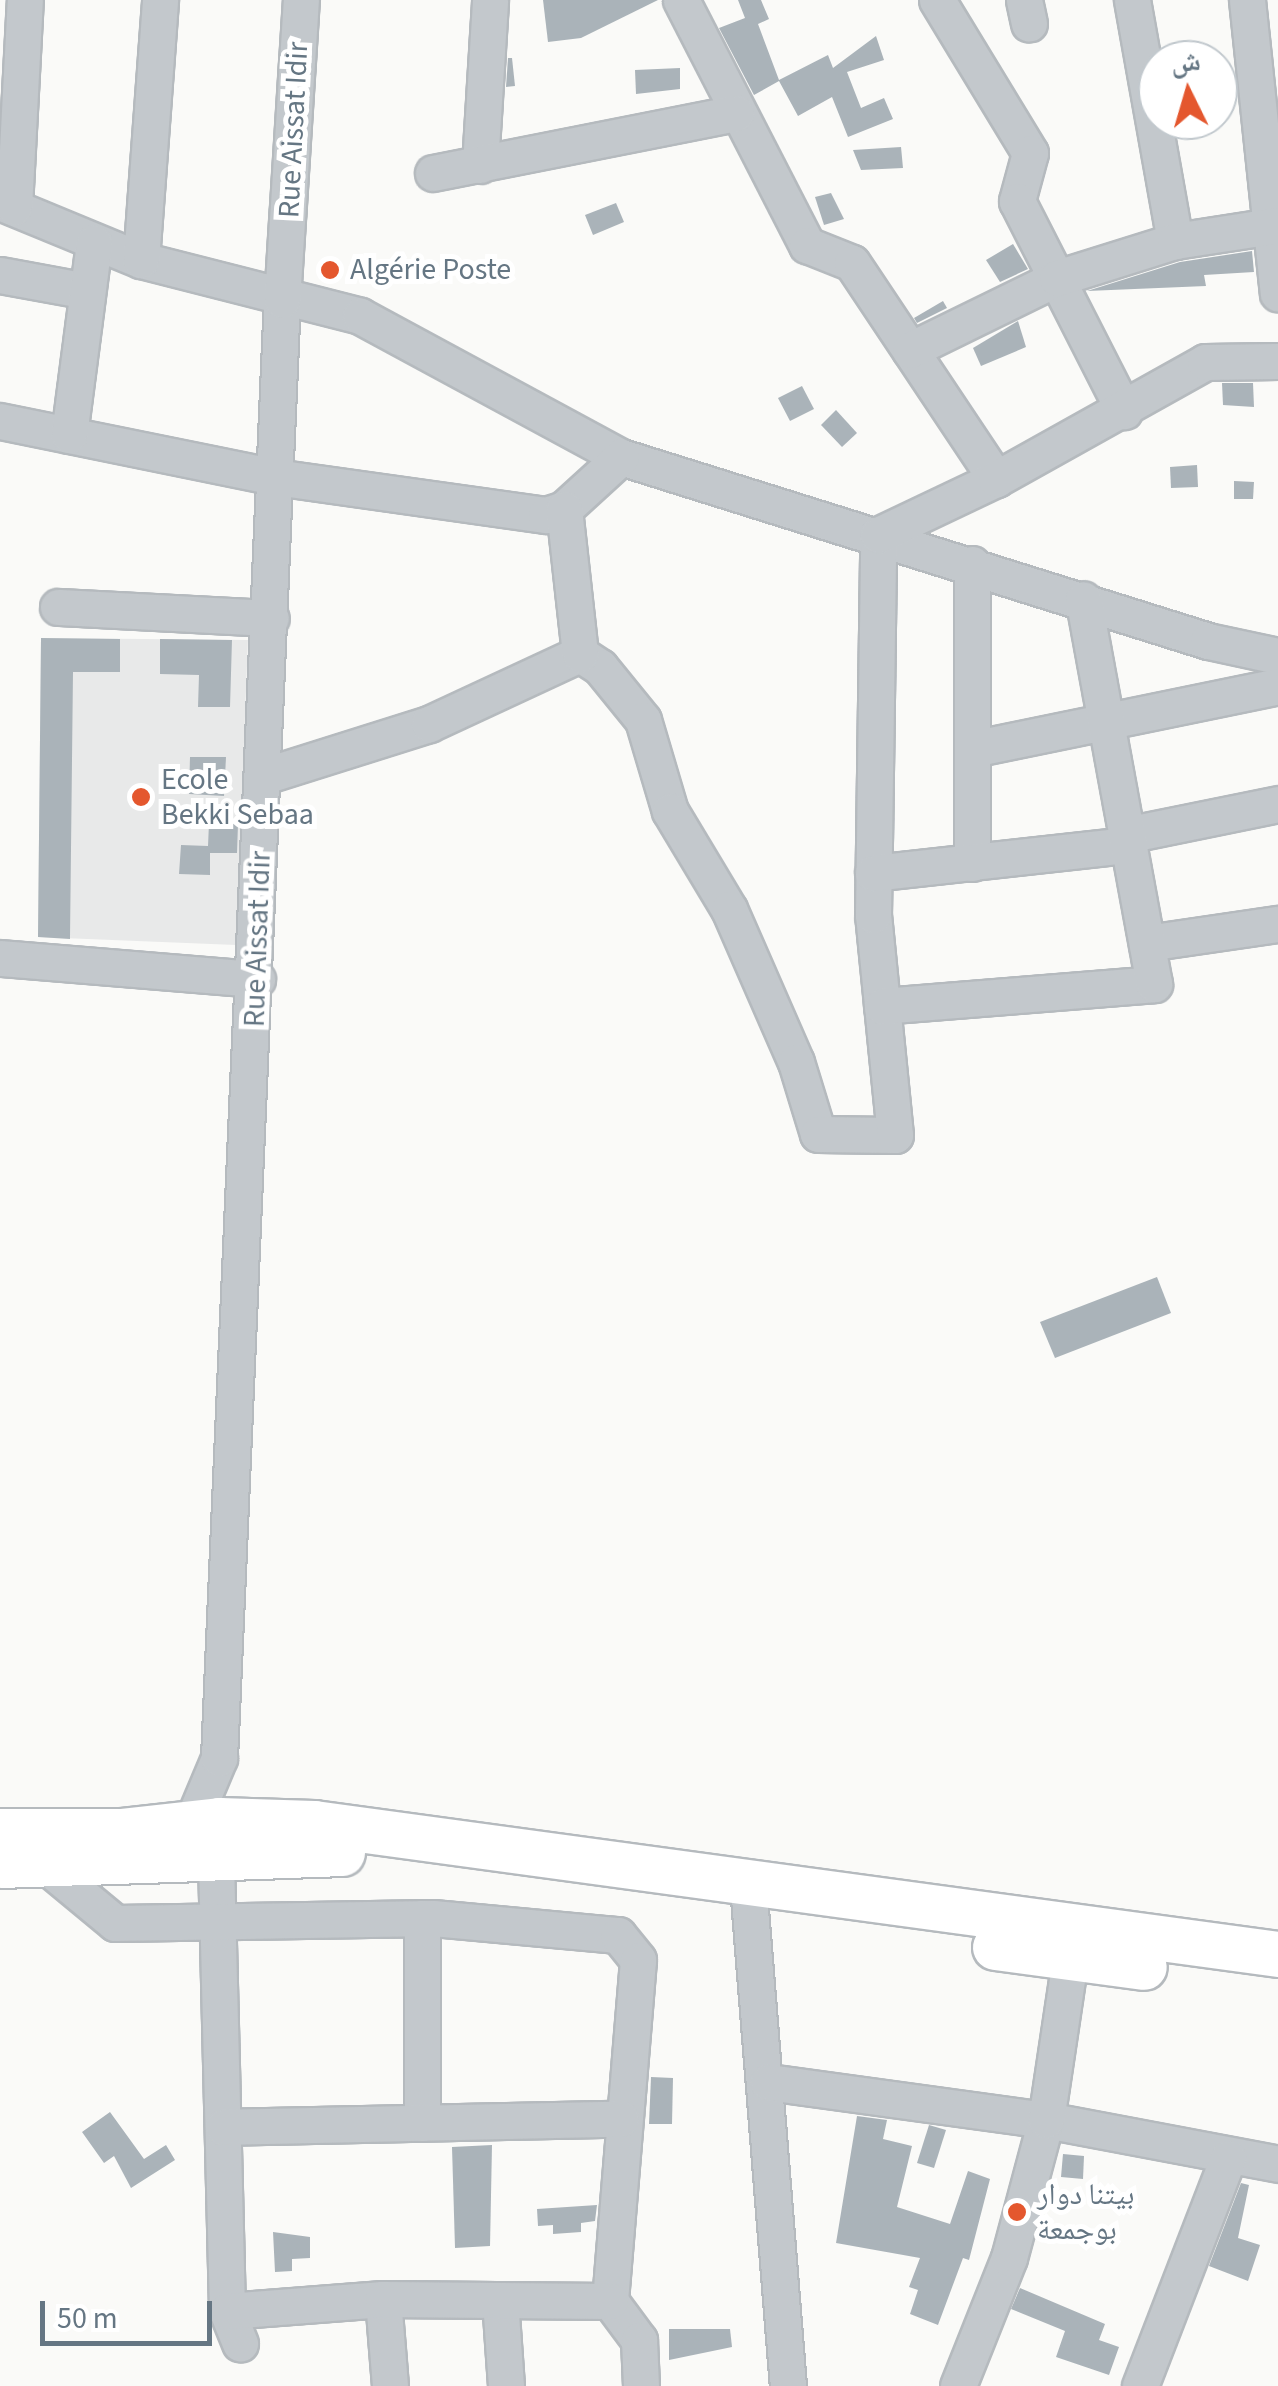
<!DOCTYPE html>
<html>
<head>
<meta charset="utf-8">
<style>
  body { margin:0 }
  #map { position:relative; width:1278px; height:2386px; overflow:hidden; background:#fafaf8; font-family:"Source Sans 3","Noto Naskh Arabic",sans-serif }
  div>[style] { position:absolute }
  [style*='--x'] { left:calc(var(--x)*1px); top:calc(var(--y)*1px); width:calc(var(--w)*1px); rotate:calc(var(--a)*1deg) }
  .built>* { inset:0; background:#e8e9e9 }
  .building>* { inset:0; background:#aab3b9 }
  .roads { filter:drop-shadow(2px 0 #b5babe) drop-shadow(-2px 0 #b5babe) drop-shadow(0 2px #b5babe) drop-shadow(0 -2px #b5babe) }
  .minor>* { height:35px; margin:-17.5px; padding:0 17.5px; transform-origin:17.5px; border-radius:17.5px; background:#c3c8cc }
  .major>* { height:45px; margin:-22.5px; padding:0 22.5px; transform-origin:22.5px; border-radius:22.5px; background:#fff }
  .dots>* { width:28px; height:28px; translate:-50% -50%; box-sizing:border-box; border:5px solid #fff; border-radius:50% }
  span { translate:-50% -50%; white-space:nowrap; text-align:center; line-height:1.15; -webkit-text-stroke:10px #fff; paint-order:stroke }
  .street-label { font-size:30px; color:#657683 }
  .poi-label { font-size:30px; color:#657683 }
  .left { translate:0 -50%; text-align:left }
  .north { position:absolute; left:1138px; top:40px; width:100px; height:100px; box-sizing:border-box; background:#fff; border:2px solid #c1c8cd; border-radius:50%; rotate:355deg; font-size:28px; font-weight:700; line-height:40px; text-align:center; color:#657683 }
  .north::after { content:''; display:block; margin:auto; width:35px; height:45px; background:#e4572e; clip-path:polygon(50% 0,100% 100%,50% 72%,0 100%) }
  .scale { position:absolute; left:40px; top:2301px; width:172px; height:45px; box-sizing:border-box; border:5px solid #657683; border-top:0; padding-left:12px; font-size:30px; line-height:35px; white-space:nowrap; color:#657683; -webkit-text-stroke:8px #fff; paint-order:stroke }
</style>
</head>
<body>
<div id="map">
  <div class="built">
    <div style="clip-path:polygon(41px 638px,248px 640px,236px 945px,38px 937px)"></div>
  </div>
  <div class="building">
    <div style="clip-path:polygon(543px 0,658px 0,581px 38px,548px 42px)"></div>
    <div style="clip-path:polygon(738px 0,761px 0,769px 19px,758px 24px,779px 80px,828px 55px,833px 68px,876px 36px,884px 60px,847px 72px,861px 108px,884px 98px,893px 119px,848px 137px,832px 97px,798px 116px,779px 81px,754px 95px,719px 28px,745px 18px)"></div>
    <div style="clip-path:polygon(508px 58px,512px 58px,515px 86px,506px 87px)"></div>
    <div style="clip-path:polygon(680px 68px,680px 89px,636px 94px,635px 70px)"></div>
    <div style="clip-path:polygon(901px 147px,903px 168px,861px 170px,853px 150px)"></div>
    <div style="clip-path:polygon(831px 193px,844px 219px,824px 225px,815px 197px)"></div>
    <div style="clip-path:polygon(616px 203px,624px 222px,593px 235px,585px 215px)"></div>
    <div style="clip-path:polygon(1013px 244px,1028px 269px,1000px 282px,986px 260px)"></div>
    <div style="clip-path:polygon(1252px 251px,1254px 272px,1204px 275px,1206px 286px,1087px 291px,1180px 262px)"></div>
    <div style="clip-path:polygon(943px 301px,947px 308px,917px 323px,914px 318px)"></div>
    <div style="clip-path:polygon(1018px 321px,1026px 347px,981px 366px,973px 348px)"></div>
    <div style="clip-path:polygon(1222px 383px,1253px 383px,1254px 407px,1223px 405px)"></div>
    <div style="clip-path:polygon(802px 386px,814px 409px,790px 421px,778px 398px)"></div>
    <div style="clip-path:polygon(836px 410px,857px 433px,842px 447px,821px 425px)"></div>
    <div style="clip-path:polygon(1197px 465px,1198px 487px,1171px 488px,1170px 467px)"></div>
    <div style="clip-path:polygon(1234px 481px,1254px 482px,1253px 499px,1234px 499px)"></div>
    <div style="clip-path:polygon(41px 638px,120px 639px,120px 672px,73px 672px,70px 939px,38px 937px)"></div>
    <div style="clip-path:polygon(160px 639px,232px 640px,230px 707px,198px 707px,199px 675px,160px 674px)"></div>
    <div style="clip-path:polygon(190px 757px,226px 757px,224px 796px,189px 794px)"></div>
    <div style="clip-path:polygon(209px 823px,238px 824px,237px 853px,210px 853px,210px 875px,179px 874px,181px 845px,208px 846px)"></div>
    <div style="clip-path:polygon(1157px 1277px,1171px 1313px,1055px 1358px,1040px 1322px)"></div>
    <div style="clip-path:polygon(651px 2077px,673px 2078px,672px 2124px,649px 2124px)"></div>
    <div style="clip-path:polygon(110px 2112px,144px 2159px,166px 2145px,175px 2160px,131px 2188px,114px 2156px,104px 2163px,82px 2132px)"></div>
    <div style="clip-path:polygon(857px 2116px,887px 2120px,883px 2139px,912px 2146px,897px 2207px,950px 2224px,968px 2171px,990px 2179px,969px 2260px,963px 2258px,938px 2325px,910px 2314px,918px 2290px,909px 2287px,920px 2258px,836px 2243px)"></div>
    <div style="clip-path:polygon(929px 2125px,946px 2130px,934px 2168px,917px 2163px)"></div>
    <div style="clip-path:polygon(492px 2145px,490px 2246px,455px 2248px,452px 2147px)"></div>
    <div style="clip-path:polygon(1063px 2154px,1084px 2156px,1083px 2179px,1061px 2177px)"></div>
    <div style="clip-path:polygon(1241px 2183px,1249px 2185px,1238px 2238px,1260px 2245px,1248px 2281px,1209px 2266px)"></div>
    <div style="clip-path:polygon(597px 2205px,595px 2221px,581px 2223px,581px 2232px,553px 2234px,553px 2225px,538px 2226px,537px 2209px)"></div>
    <div style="clip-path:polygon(273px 2232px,310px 2237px,310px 2258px,292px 2259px,292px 2271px,275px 2272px)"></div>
    <div style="clip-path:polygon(1020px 2288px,1105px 2324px,1099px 2340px,1119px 2347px,1109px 2375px,1056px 2357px,1065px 2331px,1011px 2309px)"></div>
    <div style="clip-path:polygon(669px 2329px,730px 2329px,732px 2347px,669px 2360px)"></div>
  </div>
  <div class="roads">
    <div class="minor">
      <div style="--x:681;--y:0;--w:276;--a:62.8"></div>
      <div style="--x:807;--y:245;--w:48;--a:21.8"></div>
      <div style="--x:852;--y:263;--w:260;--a:56.3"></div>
      <div style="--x:937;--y:0;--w:179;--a:58.7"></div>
      <div style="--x:1030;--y:153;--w:50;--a:105.2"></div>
      <div style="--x:1017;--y:201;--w:236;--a:63"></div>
      <div style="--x:1024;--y:0;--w:24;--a:78"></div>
      <div style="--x:1132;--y:0;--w:245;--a:79.9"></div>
      <div style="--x:1247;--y:0;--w:295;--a:84"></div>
      <div style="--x:480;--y:165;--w:165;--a:-86.5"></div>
      <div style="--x:433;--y:173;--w:309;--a:-11.2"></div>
      <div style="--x:0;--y:202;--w:152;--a:22.4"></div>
      <div style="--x:141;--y:260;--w:226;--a:14.3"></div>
      <div style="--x:360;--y:316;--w:297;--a:28.4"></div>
      <div style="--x:621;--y:457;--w:615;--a:17.4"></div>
      <div style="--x:1208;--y:641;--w:72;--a:12.1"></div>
      <div style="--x:14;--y:207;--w:207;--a:-87"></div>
      <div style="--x:141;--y:260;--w:261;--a:-85.8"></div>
      <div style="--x:0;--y:275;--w:88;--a:10.4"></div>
      <div style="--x:910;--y:350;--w:164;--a:-26.1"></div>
      <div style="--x:1057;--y:278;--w:124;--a:-17.4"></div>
      <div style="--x:1175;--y:241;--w:104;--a:-8.8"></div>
      <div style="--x:0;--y:421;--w:281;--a:11.5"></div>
      <div style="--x:275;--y:477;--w:274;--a:8"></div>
      <div style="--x:546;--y:515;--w:19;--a:-18"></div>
      <div style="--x:564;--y:509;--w:77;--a:-42.4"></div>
      <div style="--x:69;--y:435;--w:194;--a:-82.6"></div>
      <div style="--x:58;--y:607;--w:213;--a:3"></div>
      <div style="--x:580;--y:654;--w:24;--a:33"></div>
      <div style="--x:600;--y:667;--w:68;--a:50.9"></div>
      <div style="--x:643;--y:720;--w:95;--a:73.5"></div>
      <div style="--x:670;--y:811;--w:114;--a:59"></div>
      <div style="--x:729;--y:909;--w:167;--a:66.4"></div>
      <div style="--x:796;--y:1062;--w:75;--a:73"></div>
      <div style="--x:818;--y:1134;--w:77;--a:0.7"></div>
      <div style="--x:895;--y:1135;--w:221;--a:-95.7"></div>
      <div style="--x:873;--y:915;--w:380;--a:-89.2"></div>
      <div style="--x:878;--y:535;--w:131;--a:-25.4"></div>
      <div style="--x:996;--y:479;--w:240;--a:-29.2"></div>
      <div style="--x:1205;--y:362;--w:73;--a:-0.8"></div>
      <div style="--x:972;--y:749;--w:312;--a:-11.6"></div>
      <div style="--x:264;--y:776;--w:173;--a:-17.5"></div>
      <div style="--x:429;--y:724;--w:166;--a:-24.9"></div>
      <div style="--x:580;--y:654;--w:146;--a:-96.3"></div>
      <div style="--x:1126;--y:835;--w:155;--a:-11.5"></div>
      <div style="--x:972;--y:863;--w:299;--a:-90"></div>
      <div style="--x:873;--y:873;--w:257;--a:-6.3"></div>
      <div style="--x:1147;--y:943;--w:132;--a:-8.3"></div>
      <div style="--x:0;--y:958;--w:258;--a:4.7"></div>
      <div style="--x:882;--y:1006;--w:273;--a:-4.6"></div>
      <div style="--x:1154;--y:984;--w:391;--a:-100.4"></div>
      <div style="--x:185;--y:1839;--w:88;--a:-67.2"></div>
      <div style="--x:219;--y:1758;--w:1459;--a:-87.53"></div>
      <div style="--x:282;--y:300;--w:301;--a:-86.4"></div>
      <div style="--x:216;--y:1860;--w:451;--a:88.6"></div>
      <div style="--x:227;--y:2311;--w:35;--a:68"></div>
      <div style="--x:45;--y:1865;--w:91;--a:39.6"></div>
      <div style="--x:115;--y:1923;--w:318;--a:-0.9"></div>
      <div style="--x:433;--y:1918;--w:186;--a:5.3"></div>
      <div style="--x:618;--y:1935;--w:32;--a:51"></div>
      <div style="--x:638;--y:1960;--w:342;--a:94.7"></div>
      <div style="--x:610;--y:2301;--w:49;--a:53.4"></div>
      <div style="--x:639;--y:2340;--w:46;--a:87.5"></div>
      <div style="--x:748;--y:1885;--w:503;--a:85.44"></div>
      <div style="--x:422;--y:1918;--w:205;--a:90"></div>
      <div style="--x:768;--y:2082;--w:281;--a:7.8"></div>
      <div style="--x:1046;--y:2120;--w:236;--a:10.7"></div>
      <div style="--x:223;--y:2127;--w:398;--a:-1.2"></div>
      <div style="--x:383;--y:2299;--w:87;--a:85.4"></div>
      <div style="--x:500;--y:2300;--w:86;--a:86"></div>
      <div style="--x:227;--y:2311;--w:156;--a:-4.4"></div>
      <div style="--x:383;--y:2299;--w:227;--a:0.5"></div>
      <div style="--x:958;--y:2386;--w:138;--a:-68.3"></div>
      <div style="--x:1009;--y:2258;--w:143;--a:-75"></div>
      <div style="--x:1046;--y:2120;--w:163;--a:-81.5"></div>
      <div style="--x:1140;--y:2386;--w:244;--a:-68.9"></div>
    </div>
    <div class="major">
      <div style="--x:0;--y:1831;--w:120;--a:0"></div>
      <div style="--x:120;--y:1831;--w:100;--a:-6.3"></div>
      <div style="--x:219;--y:1820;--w:95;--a:1.8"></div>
      <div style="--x:314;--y:1823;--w:973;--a:7.74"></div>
      <div style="--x:0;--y:1865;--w:342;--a:-2"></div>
      <div style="--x:995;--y:1947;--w:150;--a:7.6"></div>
    </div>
  </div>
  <div class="dots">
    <div style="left:330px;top:270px;background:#e4572e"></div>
    <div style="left:141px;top:797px;background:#e4572e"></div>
    <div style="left:1017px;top:2212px;background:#e4572e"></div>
  </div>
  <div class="street-label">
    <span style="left:294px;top:130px;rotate:-87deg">Rue Aissat Idir</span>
    <span style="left:258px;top:939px;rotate:-88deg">Rue Aissat Idir</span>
  </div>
  <div class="poi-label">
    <span class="left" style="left:350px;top:270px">Algérie Poste</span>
    <span class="left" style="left:161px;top:797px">Ecole<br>Bekki Sebaa</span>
    <span class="left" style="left:1037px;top:2212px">بيتنا دوار<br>بوجمعة</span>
  </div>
  <div class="north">ش</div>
  <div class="scale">50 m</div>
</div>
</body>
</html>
